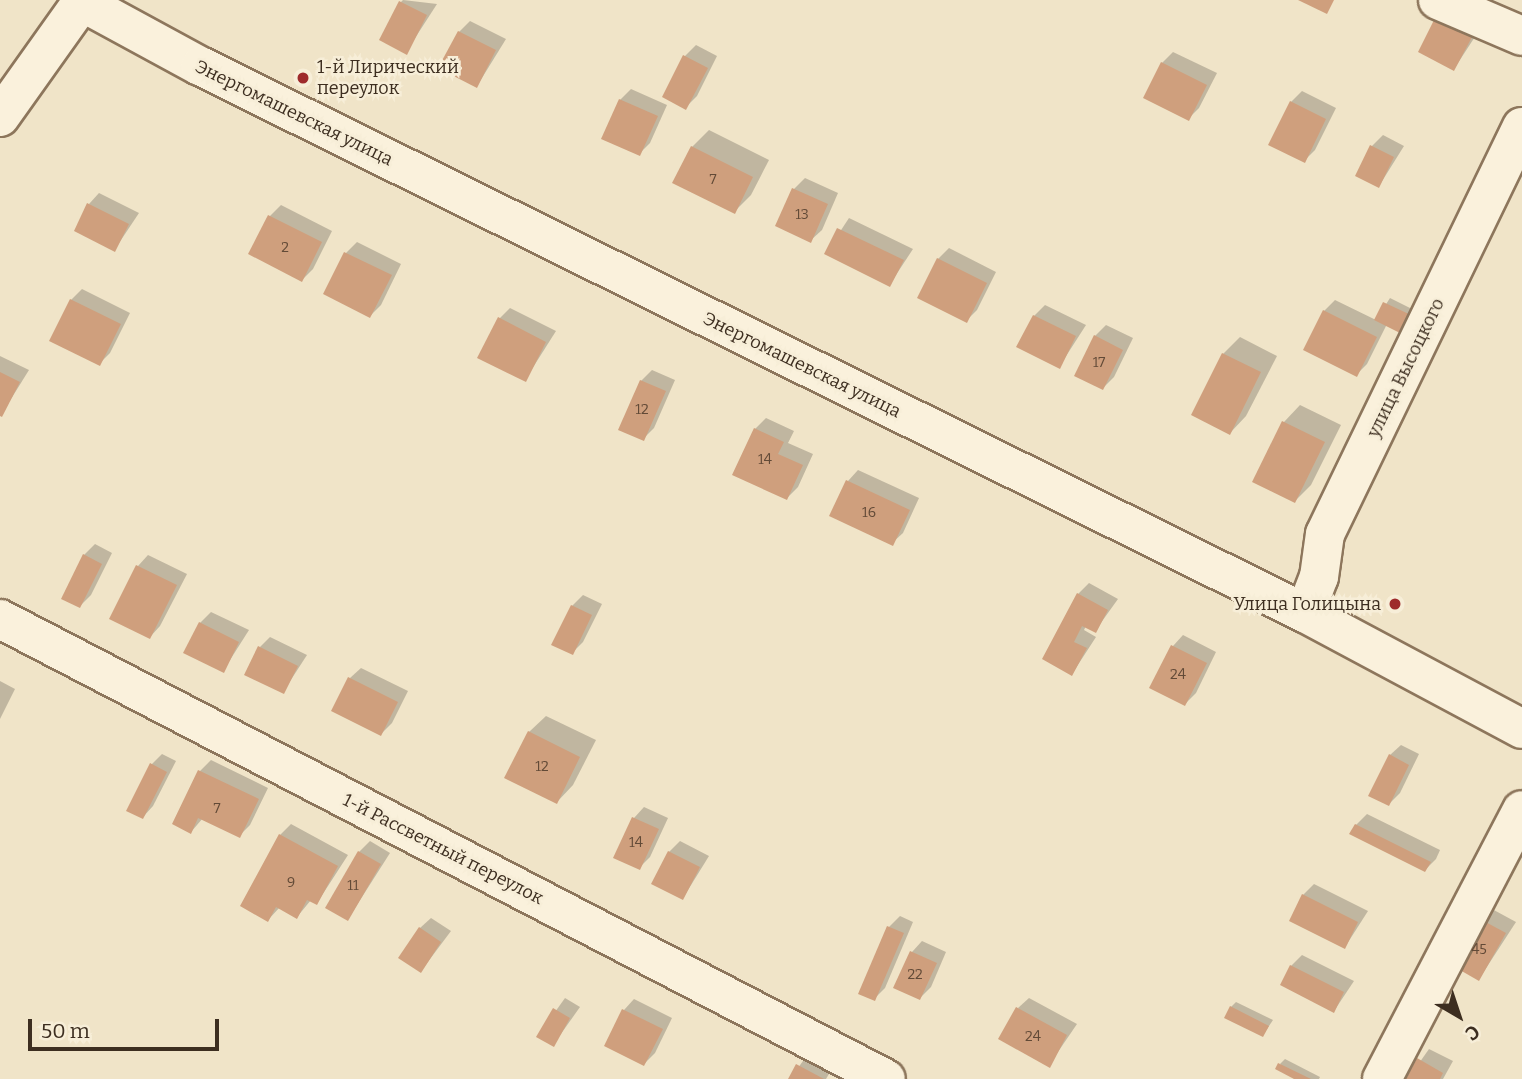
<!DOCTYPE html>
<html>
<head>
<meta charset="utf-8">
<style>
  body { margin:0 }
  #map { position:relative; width:1522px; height:1079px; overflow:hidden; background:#f0e4c8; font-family:Bitter,serif }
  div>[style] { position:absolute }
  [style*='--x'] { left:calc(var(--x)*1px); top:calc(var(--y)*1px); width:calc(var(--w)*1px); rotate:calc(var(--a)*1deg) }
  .shadow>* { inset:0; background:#0003 }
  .building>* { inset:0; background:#cf9f7d }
  .roads { filter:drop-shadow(2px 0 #8d765c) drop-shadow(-2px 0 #8d765c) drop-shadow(0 2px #8d765c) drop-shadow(0 -2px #8d765c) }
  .minor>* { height:38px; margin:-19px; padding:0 19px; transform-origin:19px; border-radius:19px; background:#faf1dc }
  .dots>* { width:19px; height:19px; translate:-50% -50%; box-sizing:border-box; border:4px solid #f7eed8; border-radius:50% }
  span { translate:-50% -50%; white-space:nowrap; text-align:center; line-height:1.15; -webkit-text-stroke:5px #f7eed8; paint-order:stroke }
  .number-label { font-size:14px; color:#624a37 }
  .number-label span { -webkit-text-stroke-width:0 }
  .poi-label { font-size:18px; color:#3d2e20 }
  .left { translate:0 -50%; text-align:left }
  .right { translate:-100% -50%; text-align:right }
  .street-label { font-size:18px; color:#3d2e20 }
  .north { position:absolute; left:1424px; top:981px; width:70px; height:70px; -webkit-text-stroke:5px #f7eed8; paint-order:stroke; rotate:141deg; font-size:19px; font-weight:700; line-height:28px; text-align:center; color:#3d2e20 }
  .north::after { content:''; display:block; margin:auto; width:24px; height:32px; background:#3d2e20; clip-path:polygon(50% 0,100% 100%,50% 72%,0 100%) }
  .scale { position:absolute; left:28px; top:1019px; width:191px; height:32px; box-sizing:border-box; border:4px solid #3d2e20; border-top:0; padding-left:9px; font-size:21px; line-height:24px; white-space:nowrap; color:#3d2e20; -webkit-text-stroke:5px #f7eed8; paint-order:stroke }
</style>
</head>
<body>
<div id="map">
  <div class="shadow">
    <div style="clip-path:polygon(403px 0,437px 4px,406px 52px,401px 2px)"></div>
    <div style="clip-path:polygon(1437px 19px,1482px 26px,1454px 69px)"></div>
    <div style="clip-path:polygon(470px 21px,506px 39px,477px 86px,459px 32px)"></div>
    <div style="clip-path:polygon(696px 45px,717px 56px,697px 96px,686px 107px,685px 56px)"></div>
    <div style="clip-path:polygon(1173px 52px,1217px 73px,1199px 108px,1188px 119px,1162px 63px)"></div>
    <div style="clip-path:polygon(631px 89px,667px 105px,650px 143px,639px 154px,620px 100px)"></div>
    <div style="clip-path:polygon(1302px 91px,1336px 108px,1315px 150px,1304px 161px,1291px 102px)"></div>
    <div style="clip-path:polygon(709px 130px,769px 160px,751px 195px,734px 212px,692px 147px)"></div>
    <div style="clip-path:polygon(1383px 135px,1404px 146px,1379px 186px,1372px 146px)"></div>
    <div style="clip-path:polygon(805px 178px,838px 193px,822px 230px,811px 240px,794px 189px)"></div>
    <div style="clip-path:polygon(99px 193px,139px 213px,115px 249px,89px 204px)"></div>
    <div style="clip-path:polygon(281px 205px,332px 231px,313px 269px,302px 280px,250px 254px,270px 216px)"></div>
    <div style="clip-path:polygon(849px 218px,913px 249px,890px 284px,826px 253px)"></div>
    <div style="clip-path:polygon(357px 242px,401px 264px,381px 305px,370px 316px,325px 294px,346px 253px)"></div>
    <div style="clip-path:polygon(949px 248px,996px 272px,977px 310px,966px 321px,938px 259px)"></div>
    <div style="clip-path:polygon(82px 289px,130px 313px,110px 353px,99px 364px,71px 300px)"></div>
    <div style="clip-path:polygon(1390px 298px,1414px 310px,1406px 326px,1387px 324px,1367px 364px,1356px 375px,1324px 311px,1335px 300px,1376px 320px)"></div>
    <div style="clip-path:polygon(1045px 305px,1086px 325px,1059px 367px,1034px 316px)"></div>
    <div style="clip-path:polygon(510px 308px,556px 331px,525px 380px,499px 319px)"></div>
    <div style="clip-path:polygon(1106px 325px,1133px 338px,1114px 377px,1103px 388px,1095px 336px)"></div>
    <div style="clip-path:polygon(1240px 337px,1277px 356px,1246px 416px,1230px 433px,1223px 354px)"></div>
    <div style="clip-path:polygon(0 356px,29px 370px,1px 415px,0 414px)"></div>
    <div style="clip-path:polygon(652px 370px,675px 380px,654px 428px,643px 439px,641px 381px)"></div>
    <div style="clip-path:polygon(1300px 405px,1341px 425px,1311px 485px,1295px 501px,1254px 481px,1284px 422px)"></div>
    <div style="clip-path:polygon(766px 418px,794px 431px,788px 443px,813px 454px,798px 487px,787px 498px,755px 429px)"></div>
    <div style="clip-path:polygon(858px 470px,919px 498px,903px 533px,892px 543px,848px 481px)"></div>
    <div style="clip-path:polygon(95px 544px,112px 553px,91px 595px,80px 606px,84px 555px)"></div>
    <div style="clip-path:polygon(148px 555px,187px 574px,160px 626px,150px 637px,138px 566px)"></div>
    <div style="clip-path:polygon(1089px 583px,1118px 599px,1095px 631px,1086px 626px,1084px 630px,1096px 637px,1072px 674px,1044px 659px,1078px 594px)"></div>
    <div style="clip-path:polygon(583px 595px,602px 604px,583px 642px,572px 653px,572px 606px)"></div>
    <div style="clip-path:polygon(211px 612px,249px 630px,223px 671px,200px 623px)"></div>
    <div style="clip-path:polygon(1183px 635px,1216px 652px,1196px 693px,1185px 704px,1173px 646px)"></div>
    <div style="clip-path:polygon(270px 637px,307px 655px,283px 692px,260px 647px)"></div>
    <div style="clip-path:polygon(361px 668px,408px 691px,392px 723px,381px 734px,350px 678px)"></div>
    <div style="clip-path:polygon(0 681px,15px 689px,0 719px)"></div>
    <div style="clip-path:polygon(546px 716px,596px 740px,573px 785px,557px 802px,529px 732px)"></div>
    <div style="clip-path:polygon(1401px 745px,1419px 754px,1400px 793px,1389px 804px,1390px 755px)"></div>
    <div style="clip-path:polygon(162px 754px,176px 761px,153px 806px,143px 817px,151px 765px)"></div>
    <div style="clip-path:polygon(211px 760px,268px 788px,250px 825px,239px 836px,203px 818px,191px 832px,200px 771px)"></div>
    <div style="clip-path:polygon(644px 807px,668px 818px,650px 857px,639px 868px,615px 857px,634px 818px)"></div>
    <div style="clip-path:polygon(1367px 814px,1440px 850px,1436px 859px,1425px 870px,1356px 825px)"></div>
    <div style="clip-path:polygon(291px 824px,348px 855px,317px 903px,311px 900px,297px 917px,280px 907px,268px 920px,280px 835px)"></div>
    <div style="clip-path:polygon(370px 841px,390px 853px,348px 919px,359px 852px)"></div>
    <div style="clip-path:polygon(680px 841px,709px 856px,683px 898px,669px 852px)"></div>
    <div style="clip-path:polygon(1314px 884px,1368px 911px,1345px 947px,1303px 895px)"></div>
    <div style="clip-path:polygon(1492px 909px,1516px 922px,1479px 979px,1455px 966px)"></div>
    <div style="clip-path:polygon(900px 916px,913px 922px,885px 988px,874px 999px,889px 927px)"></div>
    <div style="clip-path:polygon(431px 918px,451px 931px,421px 971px,420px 928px)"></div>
    <div style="clip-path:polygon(922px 941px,946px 952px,931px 987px,920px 998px,912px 952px)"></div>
    <div style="clip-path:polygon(1302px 955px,1354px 981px,1334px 1011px,1291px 966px)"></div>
    <div style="clip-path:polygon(565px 998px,580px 1007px,553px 1045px,538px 1036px)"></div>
    <div style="clip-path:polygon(1029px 998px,1077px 1024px,1049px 1065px,1018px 1008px)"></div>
    <div style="clip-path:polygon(634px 999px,672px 1018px,655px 1053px,644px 1064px,624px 1010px)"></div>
    <div style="clip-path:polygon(1236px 1002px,1273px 1020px,1263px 1035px,1231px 1007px)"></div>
    <div style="clip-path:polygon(1429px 1049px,1453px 1061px,1443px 1079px,1408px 1079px)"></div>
    <div style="clip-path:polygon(808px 1054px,833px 1067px,826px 1079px,790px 1079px)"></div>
    <div style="clip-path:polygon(1285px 1059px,1320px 1077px,1319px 1079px,1298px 1079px,1280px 1064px)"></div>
  </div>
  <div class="building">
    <div style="clip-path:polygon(1298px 0,1334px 0,1327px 14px)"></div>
    <div style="clip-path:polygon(399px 1px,427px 15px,407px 55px,379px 40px)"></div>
    <div style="clip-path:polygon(1435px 18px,1472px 37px,1454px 71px,1418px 52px)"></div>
    <div style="clip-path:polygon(458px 31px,496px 50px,477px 88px,438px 68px)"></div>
    <div style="clip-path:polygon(683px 55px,708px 68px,686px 110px,662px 97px)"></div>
    <div style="clip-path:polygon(1161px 62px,1207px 85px,1189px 121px,1143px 98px)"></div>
    <div style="clip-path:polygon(619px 99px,658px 116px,640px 156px,601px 139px)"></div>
    <div style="clip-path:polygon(1290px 101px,1326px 119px,1305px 163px,1268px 145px)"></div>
    <div style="clip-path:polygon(1370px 145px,1394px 157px,1379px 188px,1355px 176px)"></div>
    <div style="clip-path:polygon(691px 146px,753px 177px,735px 214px,672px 183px)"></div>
    <div style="clip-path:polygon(792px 188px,828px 204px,811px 243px,775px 226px)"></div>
    <div style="clip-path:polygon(87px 203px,129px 224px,115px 252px,74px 231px)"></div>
    <div style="clip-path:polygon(268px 215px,322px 242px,302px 282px,248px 254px)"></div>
    <div style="clip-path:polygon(837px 228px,904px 260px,890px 287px,824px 254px)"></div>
    <div style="clip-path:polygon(344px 252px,392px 275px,370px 318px,323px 294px)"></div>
    <div style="clip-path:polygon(937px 258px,987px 283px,967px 323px,917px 298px)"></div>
    <div style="clip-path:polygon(70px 299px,121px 324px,100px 366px,49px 341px)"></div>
    <div style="clip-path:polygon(1383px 302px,1411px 315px,1402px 334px,1374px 320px)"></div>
    <div style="clip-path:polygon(1323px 310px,1377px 337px,1357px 377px,1303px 350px)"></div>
    <div style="clip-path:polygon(1033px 315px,1076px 336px,1060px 369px,1016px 347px)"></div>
    <div style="clip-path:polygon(498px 317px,546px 342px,526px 382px,477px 358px)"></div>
    <div style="clip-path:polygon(1094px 335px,1123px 350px,1103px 390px,1074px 376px)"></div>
    <div style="clip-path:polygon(1222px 353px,1261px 372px,1230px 435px,1191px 415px)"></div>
    <div style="clip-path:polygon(0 372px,20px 382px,2px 417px,0 416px)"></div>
    <div style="clip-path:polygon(640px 380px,666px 391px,644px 441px,618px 430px)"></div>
    <div style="clip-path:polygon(1282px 421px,1325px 442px,1295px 503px,1252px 482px)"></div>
    <div style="clip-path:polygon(754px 428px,784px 442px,778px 454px,803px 465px,787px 500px,732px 475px)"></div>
    <div style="clip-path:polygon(846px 480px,910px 510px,893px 546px,829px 516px)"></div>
    <div style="clip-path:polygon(83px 554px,102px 564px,80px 608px,61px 599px)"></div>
    <div style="clip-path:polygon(136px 565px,177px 585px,150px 639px,109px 619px)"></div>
    <div style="clip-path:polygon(1077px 593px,1108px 610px,1096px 633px,1082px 626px,1074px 642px,1087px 648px,1072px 676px,1042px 659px)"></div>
    <div style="clip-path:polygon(571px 605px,592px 615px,573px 655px,551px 645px)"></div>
    <div style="clip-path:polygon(199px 622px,239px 642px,224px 673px,183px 653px)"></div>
    <div style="clip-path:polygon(1171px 645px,1207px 663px,1185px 706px,1149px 688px)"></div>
    <div style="clip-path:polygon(258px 646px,298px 666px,284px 694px,244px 675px)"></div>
    <div style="clip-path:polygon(348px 677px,398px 702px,381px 736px,331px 711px)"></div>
    <div style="clip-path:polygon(528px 731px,580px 757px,557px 804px,504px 778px)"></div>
    <div style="clip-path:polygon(1389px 754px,1409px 765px,1389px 806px,1368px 796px)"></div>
    <div style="clip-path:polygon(150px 763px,167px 772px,143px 819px,126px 811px)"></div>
    <div style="clip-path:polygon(198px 770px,259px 799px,240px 838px,198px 818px,191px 834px,172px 824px)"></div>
    <div style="clip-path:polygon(632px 817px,659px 829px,640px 870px,613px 858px)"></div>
    <div style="clip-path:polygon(1355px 824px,1431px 862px,1425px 872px,1349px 834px)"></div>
    <div style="clip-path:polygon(279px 834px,338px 866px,317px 905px,307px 900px,297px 919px,276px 907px,268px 922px,240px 906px)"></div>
    <div style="clip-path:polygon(358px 851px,381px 864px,348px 921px,325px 908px)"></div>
    <div style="clip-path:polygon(668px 851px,700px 867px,683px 900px,651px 884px)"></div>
    <div style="clip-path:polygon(1302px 894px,1358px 922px,1345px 949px,1289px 921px)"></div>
    <div style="clip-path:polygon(1480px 919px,1506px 933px,1479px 981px,1453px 966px)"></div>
    <div style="clip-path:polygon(887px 926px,904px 933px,875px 1001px,858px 994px)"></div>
    <div style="clip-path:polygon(419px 927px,441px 942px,421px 973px,398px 958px)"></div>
    <div style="clip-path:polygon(910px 951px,937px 963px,920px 1000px,893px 988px)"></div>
    <div style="clip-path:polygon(1290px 965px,1344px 992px,1334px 1013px,1280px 985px)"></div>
    <div style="clip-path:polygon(1230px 1006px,1269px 1026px,1263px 1037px,1224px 1018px)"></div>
    <div style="clip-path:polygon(1016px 1007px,1067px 1035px,1050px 1068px,998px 1039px)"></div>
    <div style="clip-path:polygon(553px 1008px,570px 1018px,554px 1047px,536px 1037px)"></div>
    <div style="clip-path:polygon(622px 1009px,663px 1029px,644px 1066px,604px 1046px)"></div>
    <div style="clip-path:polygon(1417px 1058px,1443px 1073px,1440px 1079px,1406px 1079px)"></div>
    <div style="clip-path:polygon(1278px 1063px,1311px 1079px,1294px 1079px,1275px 1069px)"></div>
    <div style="clip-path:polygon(796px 1064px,824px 1079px,788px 1079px)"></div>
  </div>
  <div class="roads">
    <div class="minor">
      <div style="--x:1438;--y:0;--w:91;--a:23.2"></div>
      <div style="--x:82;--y:2;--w:134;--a:28.5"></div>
      <div style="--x:200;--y:66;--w:1233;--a:26.34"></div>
      <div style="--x:1305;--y:613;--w:246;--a:28.1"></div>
      <div style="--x:0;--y:117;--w:143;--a:-54.6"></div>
      <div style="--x:1305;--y:613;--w:39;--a:-69"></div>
      <div style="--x:1319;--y:577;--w:43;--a:-82.1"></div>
      <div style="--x:1325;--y:534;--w:452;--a:-64.2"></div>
      <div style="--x:0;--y:619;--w:998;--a:27.44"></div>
      <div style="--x:1382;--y:1079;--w:303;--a:-62.5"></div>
    </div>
  </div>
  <div class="dots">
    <div style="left:303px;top:78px;background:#9e2a2b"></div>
    <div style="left:1395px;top:604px;background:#9e2a2b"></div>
  </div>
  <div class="number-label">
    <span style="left:713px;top:180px">7</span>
    <span style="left:802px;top:215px">13</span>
    <span style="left:285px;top:248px">2</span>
    <span style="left:1099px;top:363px">17</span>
    <span style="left:642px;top:410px">12</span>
    <span style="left:765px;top:460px">14</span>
    <span style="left:869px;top:513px">16</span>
    <span style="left:1178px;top:675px">24</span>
    <span style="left:542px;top:767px">12</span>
    <span style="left:217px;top:809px">7</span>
    <span style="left:636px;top:843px">14</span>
    <span style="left:291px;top:883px">9</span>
    <span style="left:353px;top:886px">11</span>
    <span style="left:1479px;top:950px">45</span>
    <span style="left:915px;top:975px">22</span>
    <span style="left:1033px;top:1037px">24</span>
  </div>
  <div class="poi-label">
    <span class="left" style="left:317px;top:78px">1-й Лирический<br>переулок</span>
    <span class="right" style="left:1381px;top:604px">Улица Голицына</span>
  </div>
  <div class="street-label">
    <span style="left:294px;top:113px;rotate:26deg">Энергомашевская улица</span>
    <span style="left:802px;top:365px;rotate:26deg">Энергомашевская улица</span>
    <span style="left:1406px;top:368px;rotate:-64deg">улица Высоцкого</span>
    <span style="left:443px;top:849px;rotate:27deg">1-й Рассветный переулок</span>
  </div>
  <div class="north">С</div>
  <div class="scale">50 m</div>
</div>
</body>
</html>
